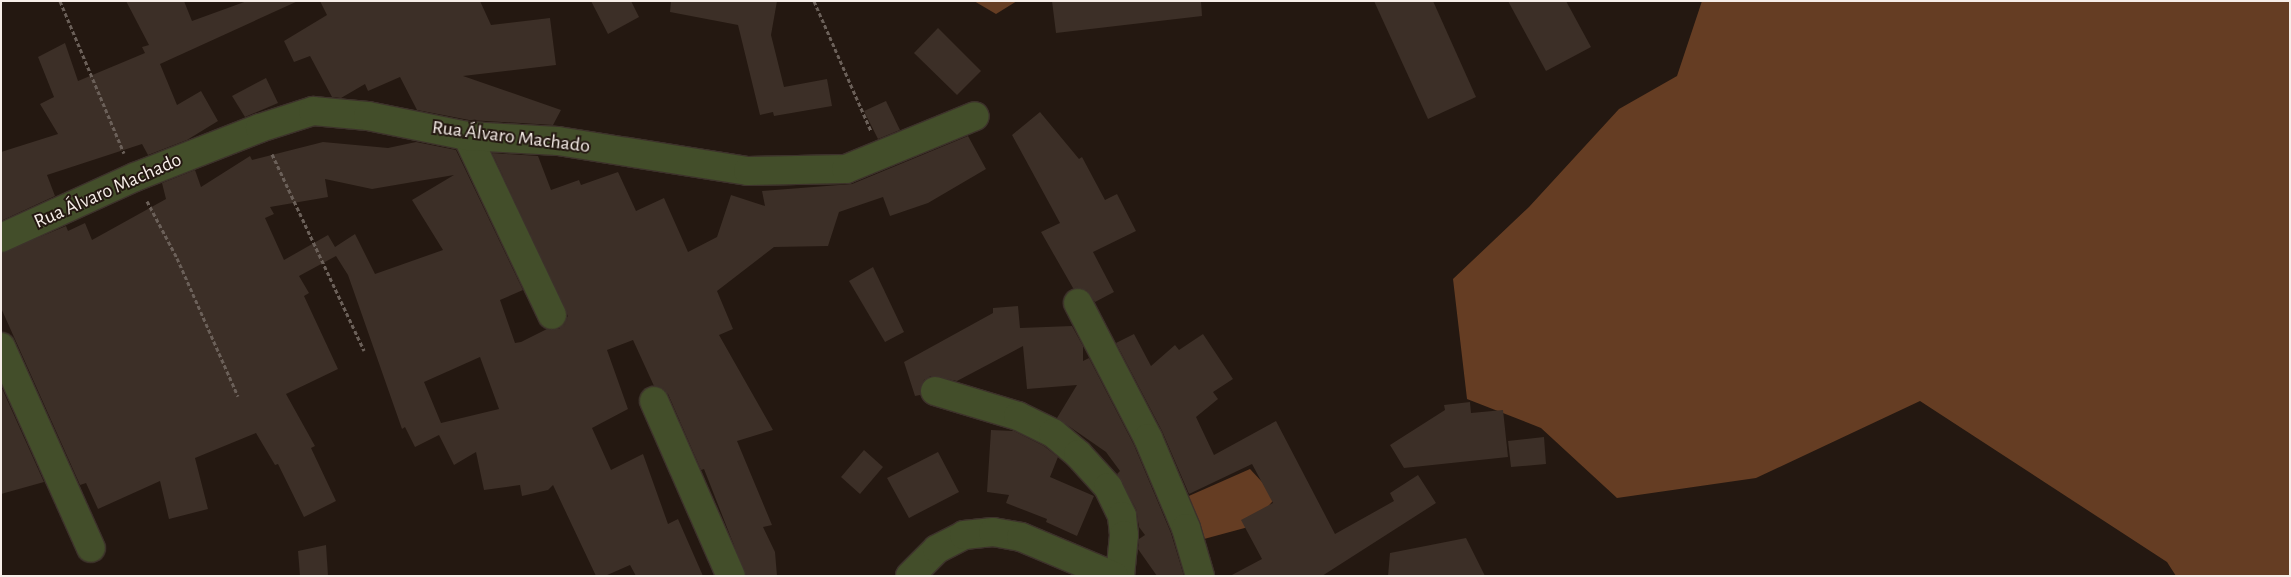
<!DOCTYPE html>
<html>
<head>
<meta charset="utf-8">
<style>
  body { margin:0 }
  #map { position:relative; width:2291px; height:577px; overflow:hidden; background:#241811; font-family:"Alegreya Sans",sans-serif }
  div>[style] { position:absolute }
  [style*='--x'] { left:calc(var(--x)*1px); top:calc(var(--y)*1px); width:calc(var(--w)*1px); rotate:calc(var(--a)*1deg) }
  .forest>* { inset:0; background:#653d23 }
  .building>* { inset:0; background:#3c2f27 }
  .path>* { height:3px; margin-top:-1.5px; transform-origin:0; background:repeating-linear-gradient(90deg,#6b6059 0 4px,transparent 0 6.5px) }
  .roads { filter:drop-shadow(1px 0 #3d322b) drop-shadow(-1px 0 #3d322b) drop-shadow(0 1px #3d322b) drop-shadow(0 -1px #3d322b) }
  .minor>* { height:28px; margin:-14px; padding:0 14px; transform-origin:14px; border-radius:14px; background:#434e2a }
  span { translate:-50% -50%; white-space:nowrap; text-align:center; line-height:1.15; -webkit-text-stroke:4px #241811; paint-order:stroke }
  .street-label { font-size:20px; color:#f6ede8 }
  .frame { position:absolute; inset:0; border:2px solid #f6ede8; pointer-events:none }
</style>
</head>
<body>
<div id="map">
  <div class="forest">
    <div style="clip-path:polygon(974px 1px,1017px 1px,996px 14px)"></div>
    <div style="clip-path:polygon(1702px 1px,2290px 1px,2290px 576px,2176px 576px,2167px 562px,1920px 401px,1756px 478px,1617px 498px,1541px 428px,1467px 399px,1453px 279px,1529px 207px,1619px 109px,1677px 76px)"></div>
    <div style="clip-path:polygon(1250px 469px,1276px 497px,1252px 526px,1204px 539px,1182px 499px)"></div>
  </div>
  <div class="building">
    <div style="clip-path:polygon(126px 1px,184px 1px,192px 21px,247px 1px,298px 1px,160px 64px,177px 105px,201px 91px,218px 121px,187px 140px,148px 155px,142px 144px,47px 175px,55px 196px,1px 221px,1px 152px,58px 134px,40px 104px,54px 97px,38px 57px,65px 43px,78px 81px,145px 53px,142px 47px,149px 45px)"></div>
    <div style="clip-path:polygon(320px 1px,480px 1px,491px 25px,550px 18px,556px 65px,463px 76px,561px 110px,553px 125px,469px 120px,417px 110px,400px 77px,368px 91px,365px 84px,341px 98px,332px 97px,310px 56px,294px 62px,284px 41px,327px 15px)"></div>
    <div style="clip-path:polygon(591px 1px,631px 1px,639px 17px,608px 34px)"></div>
    <div style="clip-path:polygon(671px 1px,777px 1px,771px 35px,784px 87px,827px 79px,832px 106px,774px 116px,773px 112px,760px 115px,738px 25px,670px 12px)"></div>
    <div style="clip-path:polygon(1052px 1px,1201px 1px,1202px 16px,1056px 33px)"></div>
    <div style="clip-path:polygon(1374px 1px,1433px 1px,1476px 97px,1428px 119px)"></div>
    <div style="clip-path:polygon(1508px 1px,1566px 1px,1591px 47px,1546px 71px)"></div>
    <div style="clip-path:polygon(938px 28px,981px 71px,957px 95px,914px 53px)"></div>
    <div style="clip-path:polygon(266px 78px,278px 103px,245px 117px,232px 96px)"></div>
    <div style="clip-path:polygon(886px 101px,900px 130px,878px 139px,864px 111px)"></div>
    <div style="clip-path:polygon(1040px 112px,1079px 159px,1082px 157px,1105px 200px,1117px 194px,1136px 231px,1093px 252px,1114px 292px,1095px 302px,1086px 290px,1073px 288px,1041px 232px,1060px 223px,1012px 135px)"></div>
    <div style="clip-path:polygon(evenodd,968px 136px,986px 169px,928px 203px,890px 216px,883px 197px,839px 212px,828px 246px,774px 247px,717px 291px,733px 329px,719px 335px,773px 430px,737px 441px,772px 525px,763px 527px,775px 552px,777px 576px,746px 576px,704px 469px,701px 470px,668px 394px,654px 386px,633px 340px,607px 350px,628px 409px,592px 428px,611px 470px,643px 454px,668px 524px,678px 519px,703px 576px,636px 576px,630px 565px,605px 576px,596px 576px,553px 485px,548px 490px,522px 496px,520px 485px,484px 490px,476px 452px,454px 465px,439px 435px,415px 447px,405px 427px,402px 429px,348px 275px,336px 256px,299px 276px,309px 293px,304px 296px,338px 369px,286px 394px,315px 446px,311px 448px,336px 501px,304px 517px,278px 464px,275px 465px,256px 433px,195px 458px,208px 509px,169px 519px,160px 481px,98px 509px,86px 483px,80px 485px,1px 308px,1px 253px,66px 226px,68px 231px,85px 223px,92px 240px,166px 199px,162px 183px,195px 170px,201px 187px,250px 156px,252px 160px,323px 142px,388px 148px,416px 142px,456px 150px,523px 290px,500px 300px,515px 343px,521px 342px,547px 329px,559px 329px,568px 316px,492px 153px,538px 156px,551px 190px,579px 180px,581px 185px,618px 172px,636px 211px,664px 198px,688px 252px,717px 237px,731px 195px,765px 206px,762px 191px,852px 184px,968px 136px,454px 175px,412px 200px,443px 250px,375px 274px,355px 234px,335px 247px,328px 235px,284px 260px,265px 218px,274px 214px,270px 207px,328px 197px,325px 179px,372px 189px,454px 175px,968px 136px,480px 357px,499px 409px,441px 423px,424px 382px,480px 357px)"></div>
    <div style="clip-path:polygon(873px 267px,904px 332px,885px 342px,849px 281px)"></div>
    <div style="clip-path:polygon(1018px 306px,1020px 328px,1072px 326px,1083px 346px,1083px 361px,1089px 358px,1134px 445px,1171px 533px,1184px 576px,1157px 576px,1138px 549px,1139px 539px,1145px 535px,1139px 527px,1136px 509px,1117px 474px,1120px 471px,1106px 452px,1057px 418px,1077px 385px,1027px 389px,1023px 346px,957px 381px,931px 376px,924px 380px,920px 395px,915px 396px,904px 362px,993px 313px,993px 308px)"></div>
    <div style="clip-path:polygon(1134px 334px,1151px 366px,1175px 345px,1179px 350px,1203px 334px,1233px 379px,1213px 392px,1218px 399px,1196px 417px,1214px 455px,1276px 421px,1335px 534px,1394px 501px,1390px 493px,1418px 475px,1436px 503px,1322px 576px,1230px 576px,1262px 559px,1241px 520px,1273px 503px,1252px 464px,1189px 494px,1162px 431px,1116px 343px)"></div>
    <div style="clip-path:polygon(1px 386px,44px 482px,1px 494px)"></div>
    <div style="clip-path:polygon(1470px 402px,1471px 413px,1503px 410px,1508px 457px,1404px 468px,1390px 445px,1445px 410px,1444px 405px)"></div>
    <div style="clip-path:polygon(991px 430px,1014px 431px,1044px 446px,1058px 457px,1050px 477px,1094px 496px,1077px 536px,1046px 522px,1047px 519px,1006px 503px,1009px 495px,987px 492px)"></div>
    <div style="clip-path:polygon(1544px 437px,1546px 464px,1511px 467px,1508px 441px)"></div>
    <div style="clip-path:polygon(864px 450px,883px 467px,860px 494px,841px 477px)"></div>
    <div style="clip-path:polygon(938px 452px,959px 492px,909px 518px,887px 478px)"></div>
    <div style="clip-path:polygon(1466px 538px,1485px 576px,1388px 576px,1390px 553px)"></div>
    <div style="clip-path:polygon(326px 545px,328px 576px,300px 576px,298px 551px)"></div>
  </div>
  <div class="path">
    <div style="--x:60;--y:1;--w:165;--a:67.2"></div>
    <div style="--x:814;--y:1;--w:142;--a:66.3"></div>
    <div style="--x:272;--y:154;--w:217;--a:64.9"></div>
    <div style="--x:147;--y:201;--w:64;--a:62.2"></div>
    <div style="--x:177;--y:258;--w:151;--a:66.2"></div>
  </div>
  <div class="roads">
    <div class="minor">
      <div style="--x:467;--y:136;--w:198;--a:64.6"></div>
      <div style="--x:1;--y:238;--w:147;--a:-24.5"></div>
      <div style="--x:135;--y:177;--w:134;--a:-21.4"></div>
      <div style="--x:260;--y:128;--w:56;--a:-17.8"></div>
      <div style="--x:313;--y:111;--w:55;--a:5.2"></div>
      <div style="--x:368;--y:116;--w:101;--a:11.4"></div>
      <div style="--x:467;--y:136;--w:91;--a:3.1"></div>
      <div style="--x:558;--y:141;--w:192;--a:9"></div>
      <div style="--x:748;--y:171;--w:98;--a:-1.2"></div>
      <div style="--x:846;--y:169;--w:139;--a:-22.3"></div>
      <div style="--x:1078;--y:303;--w:152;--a:62.6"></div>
      <div style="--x:1148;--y:438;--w:98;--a:67.1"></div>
      <div style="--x:1186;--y:528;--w:50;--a:73.7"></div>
      <div style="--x:1;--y:347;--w:220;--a:65.9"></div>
      <div style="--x:935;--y:391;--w:87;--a:16.8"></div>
      <div style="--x:1018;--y:416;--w:39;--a:26"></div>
      <div style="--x:1053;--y:433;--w:33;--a:40"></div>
      <div style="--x:1078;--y:454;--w:45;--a:47.7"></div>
      <div style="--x:1108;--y:487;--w:32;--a:64"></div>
      <div style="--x:1122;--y:516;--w:19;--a:84"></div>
      <div style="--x:1124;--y:535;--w:41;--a:95.6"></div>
      <div style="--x:654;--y:401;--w:191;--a:66.3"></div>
      <div style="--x:910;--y:576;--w:38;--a:-45"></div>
      <div style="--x:937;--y:549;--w:30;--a:-27"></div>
      <div style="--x:964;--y:535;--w:29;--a:-6"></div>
      <div style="--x:993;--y:532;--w:28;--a:10"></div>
      <div style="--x:1021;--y:537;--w:101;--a:22.8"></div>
    </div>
  </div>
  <div class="street-label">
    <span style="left:511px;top:137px;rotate:7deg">Rua Álvaro Machado</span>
    <span style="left:108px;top:191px;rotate:-24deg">Rua Álvaro Machado</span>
  </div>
  <div class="frame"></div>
</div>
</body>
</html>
